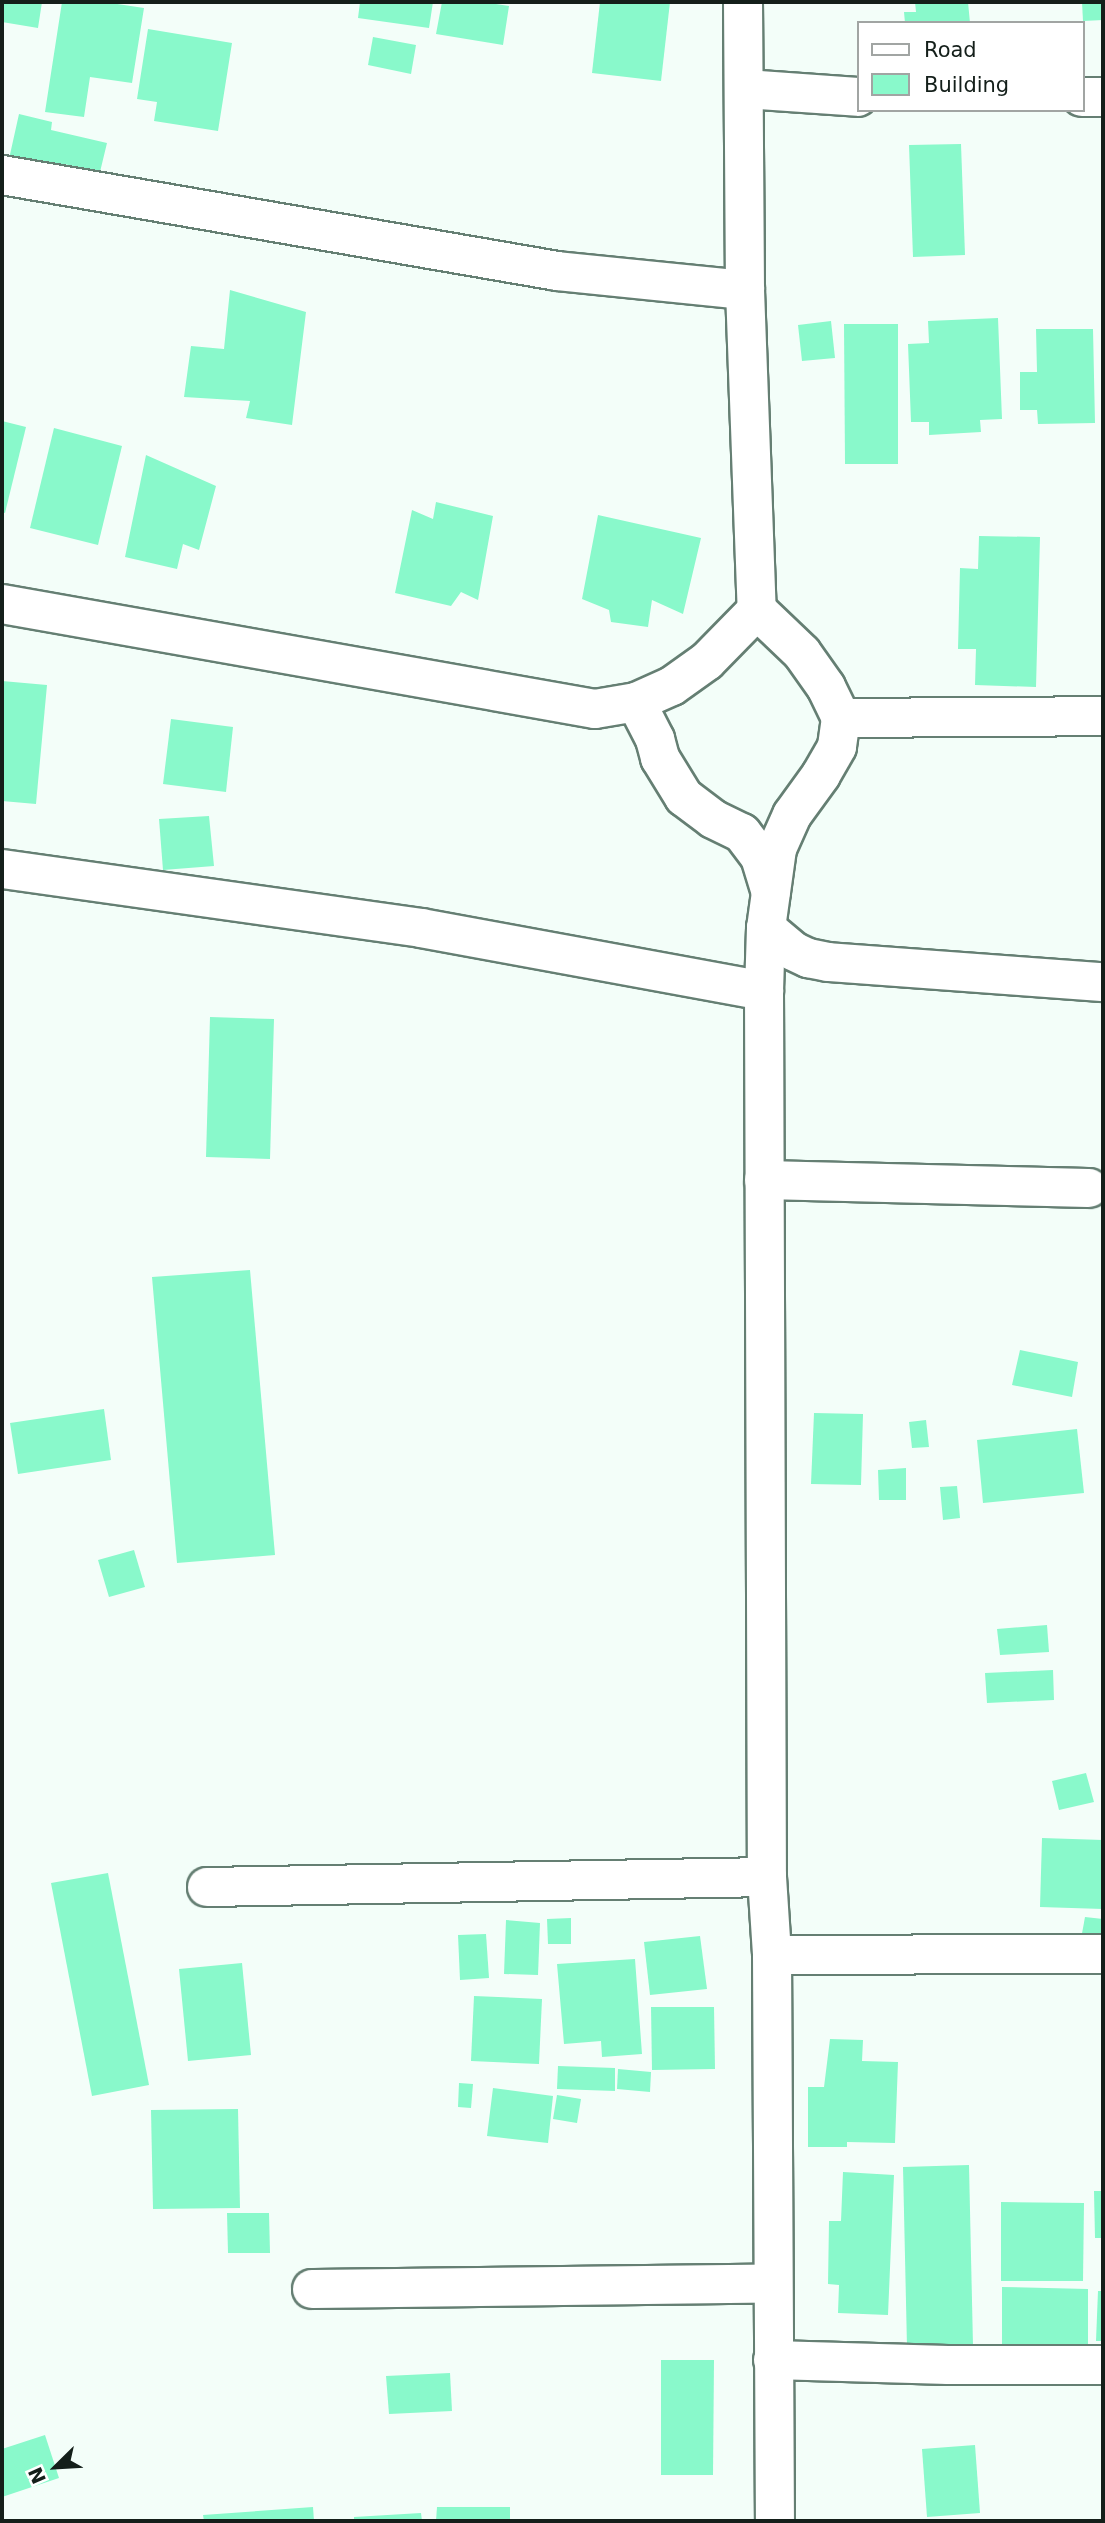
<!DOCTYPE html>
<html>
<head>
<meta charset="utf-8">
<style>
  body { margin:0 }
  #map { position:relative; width:1105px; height:2523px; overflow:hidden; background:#f3fef9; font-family:"DejaVu Sans",sans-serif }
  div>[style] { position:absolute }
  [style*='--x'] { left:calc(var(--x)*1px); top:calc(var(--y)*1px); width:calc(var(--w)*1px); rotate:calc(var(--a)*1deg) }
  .building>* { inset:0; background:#89f9cb }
  .roads { filter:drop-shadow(2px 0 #657f73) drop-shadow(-2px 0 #657f73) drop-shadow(0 2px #657f73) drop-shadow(0 -2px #657f73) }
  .minor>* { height:38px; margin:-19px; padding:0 19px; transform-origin:19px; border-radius:19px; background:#fff }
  span { translate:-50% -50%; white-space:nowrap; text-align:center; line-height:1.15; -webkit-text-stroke:5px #fff; paint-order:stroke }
  .frame { position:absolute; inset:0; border:4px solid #141f1a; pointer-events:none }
  .legend { position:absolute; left:857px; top:21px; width:228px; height:91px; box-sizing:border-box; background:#fff; border:2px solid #a1a5a3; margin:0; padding:9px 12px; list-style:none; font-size:21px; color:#141f1a }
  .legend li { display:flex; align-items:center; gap:14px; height:35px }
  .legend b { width:35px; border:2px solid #a1a5a3 }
  .north { position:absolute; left:21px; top:2432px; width:70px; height:70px; -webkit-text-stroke:5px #fff; paint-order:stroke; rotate:246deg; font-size:19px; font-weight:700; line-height:28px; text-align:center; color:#141f1a }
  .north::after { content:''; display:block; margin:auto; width:24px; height:32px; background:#141f1a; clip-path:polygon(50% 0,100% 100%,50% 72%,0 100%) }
</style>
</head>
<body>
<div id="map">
  <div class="building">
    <div style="clip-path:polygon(2px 2px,42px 2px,38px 28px,2px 22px)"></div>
    <div style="clip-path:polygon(62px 2px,104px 2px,144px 8px,132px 83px,90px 77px,84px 117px,45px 112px)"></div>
    <div style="clip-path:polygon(360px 2px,433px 2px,429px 28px,358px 18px)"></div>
    <div style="clip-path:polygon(442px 2px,483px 2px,509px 6px,503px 45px,436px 34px)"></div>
    <div style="clip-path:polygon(600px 2px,670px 2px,661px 81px,592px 73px)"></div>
    <div style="clip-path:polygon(915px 2px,968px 2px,970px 23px,905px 23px,904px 12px,916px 12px)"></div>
    <div style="clip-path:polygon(1082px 2px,1103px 2px,1103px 20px,1083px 21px)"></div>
    <div style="clip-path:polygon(148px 29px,232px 43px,218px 131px,154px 121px,157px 102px,137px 99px)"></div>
    <div style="clip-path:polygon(373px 37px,416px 45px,411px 74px,368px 65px)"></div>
    <div style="clip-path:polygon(19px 114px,52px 122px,51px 130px,107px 143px,100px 172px,64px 164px,63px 172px,9px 159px)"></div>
    <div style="clip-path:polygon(961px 144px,965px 255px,913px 257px,909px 145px)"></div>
    <div style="clip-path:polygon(230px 290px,306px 312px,292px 425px,246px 418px,250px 401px,184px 397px,191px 346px,224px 349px)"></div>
    <div style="clip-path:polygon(998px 318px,1002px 419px,980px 420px,981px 432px,929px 435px,929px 422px,911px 422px,908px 344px,929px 343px,928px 321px)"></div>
    <div style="clip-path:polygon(831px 321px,835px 358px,802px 361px,798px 325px)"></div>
    <div style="clip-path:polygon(844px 324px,898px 324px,898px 464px,845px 464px)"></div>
    <div style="clip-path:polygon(1036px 329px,1093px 329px,1095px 423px,1038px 424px,1037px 410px,1020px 410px,1020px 372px,1037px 372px)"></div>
    <div style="clip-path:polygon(2px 421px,26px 427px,5px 513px,2px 512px)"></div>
    <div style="clip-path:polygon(54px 428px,122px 446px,98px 545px,30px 528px)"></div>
    <div style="clip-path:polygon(146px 455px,216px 486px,199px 550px,183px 544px,177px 569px,125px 557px)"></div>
    <div style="clip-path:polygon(436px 502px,493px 516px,478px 600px,461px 592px,451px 606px,395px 593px,412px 510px,433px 519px)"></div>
    <div style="clip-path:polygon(598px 515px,701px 538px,683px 614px,652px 600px,648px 627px,611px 622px,609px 610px,582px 599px)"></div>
    <div style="clip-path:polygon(979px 536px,1040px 537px,1036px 687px,975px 685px,976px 649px,958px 649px,960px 568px,978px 569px)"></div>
    <div style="clip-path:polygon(2px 681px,47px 685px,36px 804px,2px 801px)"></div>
    <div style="clip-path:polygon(171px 719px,233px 727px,226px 792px,163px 784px)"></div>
    <div style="clip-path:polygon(209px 816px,214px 866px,163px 870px,159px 819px)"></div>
    <div style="clip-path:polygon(210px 1017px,274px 1019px,270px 1159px,206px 1157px)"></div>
    <div style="clip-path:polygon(250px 1270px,275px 1555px,177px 1563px,152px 1277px)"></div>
    <div style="clip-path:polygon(1020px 1350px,1078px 1362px,1072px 1397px,1012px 1385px)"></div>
    <div style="clip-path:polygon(104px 1409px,111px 1460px,18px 1474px,10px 1423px)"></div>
    <div style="clip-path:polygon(814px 1413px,863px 1414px,861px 1485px,811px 1484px)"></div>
    <div style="clip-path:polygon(926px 1420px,929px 1447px,912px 1448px,909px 1422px)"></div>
    <div style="clip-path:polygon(1077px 1429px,1084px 1493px,983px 1503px,977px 1440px)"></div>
    <div style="clip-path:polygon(906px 1468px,906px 1500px,879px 1500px,878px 1470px)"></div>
    <div style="clip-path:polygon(957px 1486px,960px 1518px,943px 1520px,940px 1487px)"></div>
    <div style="clip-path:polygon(134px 1550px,145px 1587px,109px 1597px,98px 1560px)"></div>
    <div style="clip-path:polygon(1047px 1625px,1049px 1652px,1000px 1655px,997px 1629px)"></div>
    <div style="clip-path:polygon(1053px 1670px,1054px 1700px,987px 1703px,985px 1673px)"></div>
    <div style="clip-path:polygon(1086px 1773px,1094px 1802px,1059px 1810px,1052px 1781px)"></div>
    <div style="clip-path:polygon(1042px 1838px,1103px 1840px,1103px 1909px,1040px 1907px)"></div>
    <div style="clip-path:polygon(108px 1873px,149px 2085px,92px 2096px,51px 1883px)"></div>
    <div style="clip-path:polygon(1085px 1917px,1103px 1919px,1103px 1943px,1081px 1939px)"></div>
    <div style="clip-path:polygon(571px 1918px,571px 1944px,548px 1944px,547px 1919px)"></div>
    <div style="clip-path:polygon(506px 1920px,540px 1923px,538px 1975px,504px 1974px)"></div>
    <div style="clip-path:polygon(486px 1934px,489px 1978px,460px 1980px,458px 1935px)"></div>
    <div style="clip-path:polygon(700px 1936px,707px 1989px,650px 1995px,644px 1942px)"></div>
    <div style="clip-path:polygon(635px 1959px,642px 2054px,602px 2057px,601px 2041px,564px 2044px,557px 1964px)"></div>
    <div style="clip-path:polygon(242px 1963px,251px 2055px,188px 2061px,179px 1969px)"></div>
    <div style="clip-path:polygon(474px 1996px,542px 1999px,539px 2064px,471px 2061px)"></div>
    <div style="clip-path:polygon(651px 2007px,714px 2007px,715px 2069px,652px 2070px)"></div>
    <div style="clip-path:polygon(830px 2039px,863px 2040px,862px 2061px,898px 2062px,895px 2143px,847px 2142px,847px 2147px,808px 2147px,808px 2087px,824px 2087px)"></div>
    <div style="clip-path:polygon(558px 2066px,615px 2068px,615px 2091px,557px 2089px)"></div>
    <div style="clip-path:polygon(618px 2069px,651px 2072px,650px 2092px,617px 2089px)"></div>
    <div style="clip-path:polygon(459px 2083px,473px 2084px,471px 2108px,458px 2107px)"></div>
    <div style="clip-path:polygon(493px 2088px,553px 2096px,548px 2143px,487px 2136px)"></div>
    <div style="clip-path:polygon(557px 2095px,581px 2099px,577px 2123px,553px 2119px)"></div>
    <div style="clip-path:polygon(238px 2109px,240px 2208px,153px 2209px,151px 2110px)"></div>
    <div style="clip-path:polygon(969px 2165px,973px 2346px,907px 2347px,903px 2167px)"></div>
    <div style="clip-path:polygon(843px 2172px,894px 2175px,888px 2315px,838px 2313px,839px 2285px,828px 2284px,829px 2221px,841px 2221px)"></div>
    <div style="clip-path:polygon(1094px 2191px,1103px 2191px,1103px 2238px,1095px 2238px)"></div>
    <div style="clip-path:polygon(1001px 2202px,1084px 2203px,1083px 2281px,1001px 2281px)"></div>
    <div style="clip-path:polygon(227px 2213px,269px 2213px,270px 2253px,228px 2253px)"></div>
    <div style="clip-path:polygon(1002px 2287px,1088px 2289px,1088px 2347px,1002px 2346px)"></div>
    <div style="clip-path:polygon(1098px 2291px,1103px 2291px,1103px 2341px,1096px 2341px)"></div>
    <div style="clip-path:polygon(661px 2360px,714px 2360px,713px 2475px,661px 2475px)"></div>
    <div style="clip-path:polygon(450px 2373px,452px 2411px,389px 2414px,386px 2376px)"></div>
    <div style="clip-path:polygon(45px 2435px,59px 2478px,2px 2497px,2px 2449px)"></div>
    <div style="clip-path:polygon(975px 2445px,980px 2513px,927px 2517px,922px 2449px)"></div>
    <div style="clip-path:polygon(313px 2507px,314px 2521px,204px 2521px,203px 2515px)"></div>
    <div style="clip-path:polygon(437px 2507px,510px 2507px,510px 2521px,436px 2521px)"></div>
    <div style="clip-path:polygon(421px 2513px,422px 2521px,354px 2521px,354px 2517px)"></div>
  </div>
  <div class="roads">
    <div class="minor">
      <div style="--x:743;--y:2;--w:288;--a:89.6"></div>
      <div style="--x:745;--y:290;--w:320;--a:87.9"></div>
      <div style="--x:757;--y:610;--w:62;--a:43.7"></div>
      <div style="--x:802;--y:653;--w:42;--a:54.8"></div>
      <div style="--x:826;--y:687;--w:34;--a:64"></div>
      <div style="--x:841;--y:718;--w:29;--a:98"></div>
      <div style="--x:837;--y:747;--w:32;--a:120"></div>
      <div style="--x:821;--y:775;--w:49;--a:125.9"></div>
      <div style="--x:792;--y:815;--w:37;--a:114"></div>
      <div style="--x:777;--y:849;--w:80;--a:97.9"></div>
      <div style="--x:766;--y:928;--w:63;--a:91.8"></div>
      <div style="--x:764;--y:991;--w:886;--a:89.81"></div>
      <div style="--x:767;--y:1877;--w:78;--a:86.3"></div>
      <div style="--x:772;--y:1955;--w:566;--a:89.7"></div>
      <div style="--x:745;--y:89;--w:113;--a:4"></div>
      <div style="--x:1082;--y:97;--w:21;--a:0"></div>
      <div style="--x:2;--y:175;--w:563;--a:9.81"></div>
      <div style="--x:557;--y:271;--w:189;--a:5.8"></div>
      <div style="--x:2;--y:604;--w:602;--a:10.04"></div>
      <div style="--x:595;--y:709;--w:42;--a:-9.7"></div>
      <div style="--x:636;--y:702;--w:39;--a:-24"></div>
      <div style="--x:672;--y:686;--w:43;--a:-35.5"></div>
      <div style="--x:707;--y:661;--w:71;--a:-45.6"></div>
      <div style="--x:636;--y:702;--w:42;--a:62.8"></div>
      <div style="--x:655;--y:739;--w:20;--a:75"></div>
      <div style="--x:660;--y:758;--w:46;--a:58.4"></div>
      <div style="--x:684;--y:797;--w:36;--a:37"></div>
      <div style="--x:713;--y:819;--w:32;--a:26"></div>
      <div style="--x:742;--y:833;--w:30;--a:53"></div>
      <div style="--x:760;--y:857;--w:37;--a:73"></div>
      <div style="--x:841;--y:718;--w:262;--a:-0.4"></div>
      <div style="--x:2;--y:869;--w:423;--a:8"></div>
      <div style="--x:421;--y:928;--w:349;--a:10.4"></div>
      <div style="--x:766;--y:928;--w:35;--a:40"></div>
      <div style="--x:793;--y:951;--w:17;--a:25"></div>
      <div style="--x:808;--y:958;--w:20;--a:11"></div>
      <div style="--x:828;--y:962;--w:276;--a:4.2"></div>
      <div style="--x:764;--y:1180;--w:325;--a:1.4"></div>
      <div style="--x:207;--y:1887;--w:560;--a:-1.02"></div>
      <div style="--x:772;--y:1955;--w:331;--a:-0.2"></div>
      <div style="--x:312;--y:2289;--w:460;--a:-0.7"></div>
      <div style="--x:773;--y:2360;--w:175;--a:1.6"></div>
      <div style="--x:948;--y:2365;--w:155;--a:0"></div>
    </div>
  </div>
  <div class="frame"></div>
  <ul class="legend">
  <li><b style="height:9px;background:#fff"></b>Road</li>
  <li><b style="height:19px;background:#89f9cb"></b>Building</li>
  </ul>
  <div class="north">N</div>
</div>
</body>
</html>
